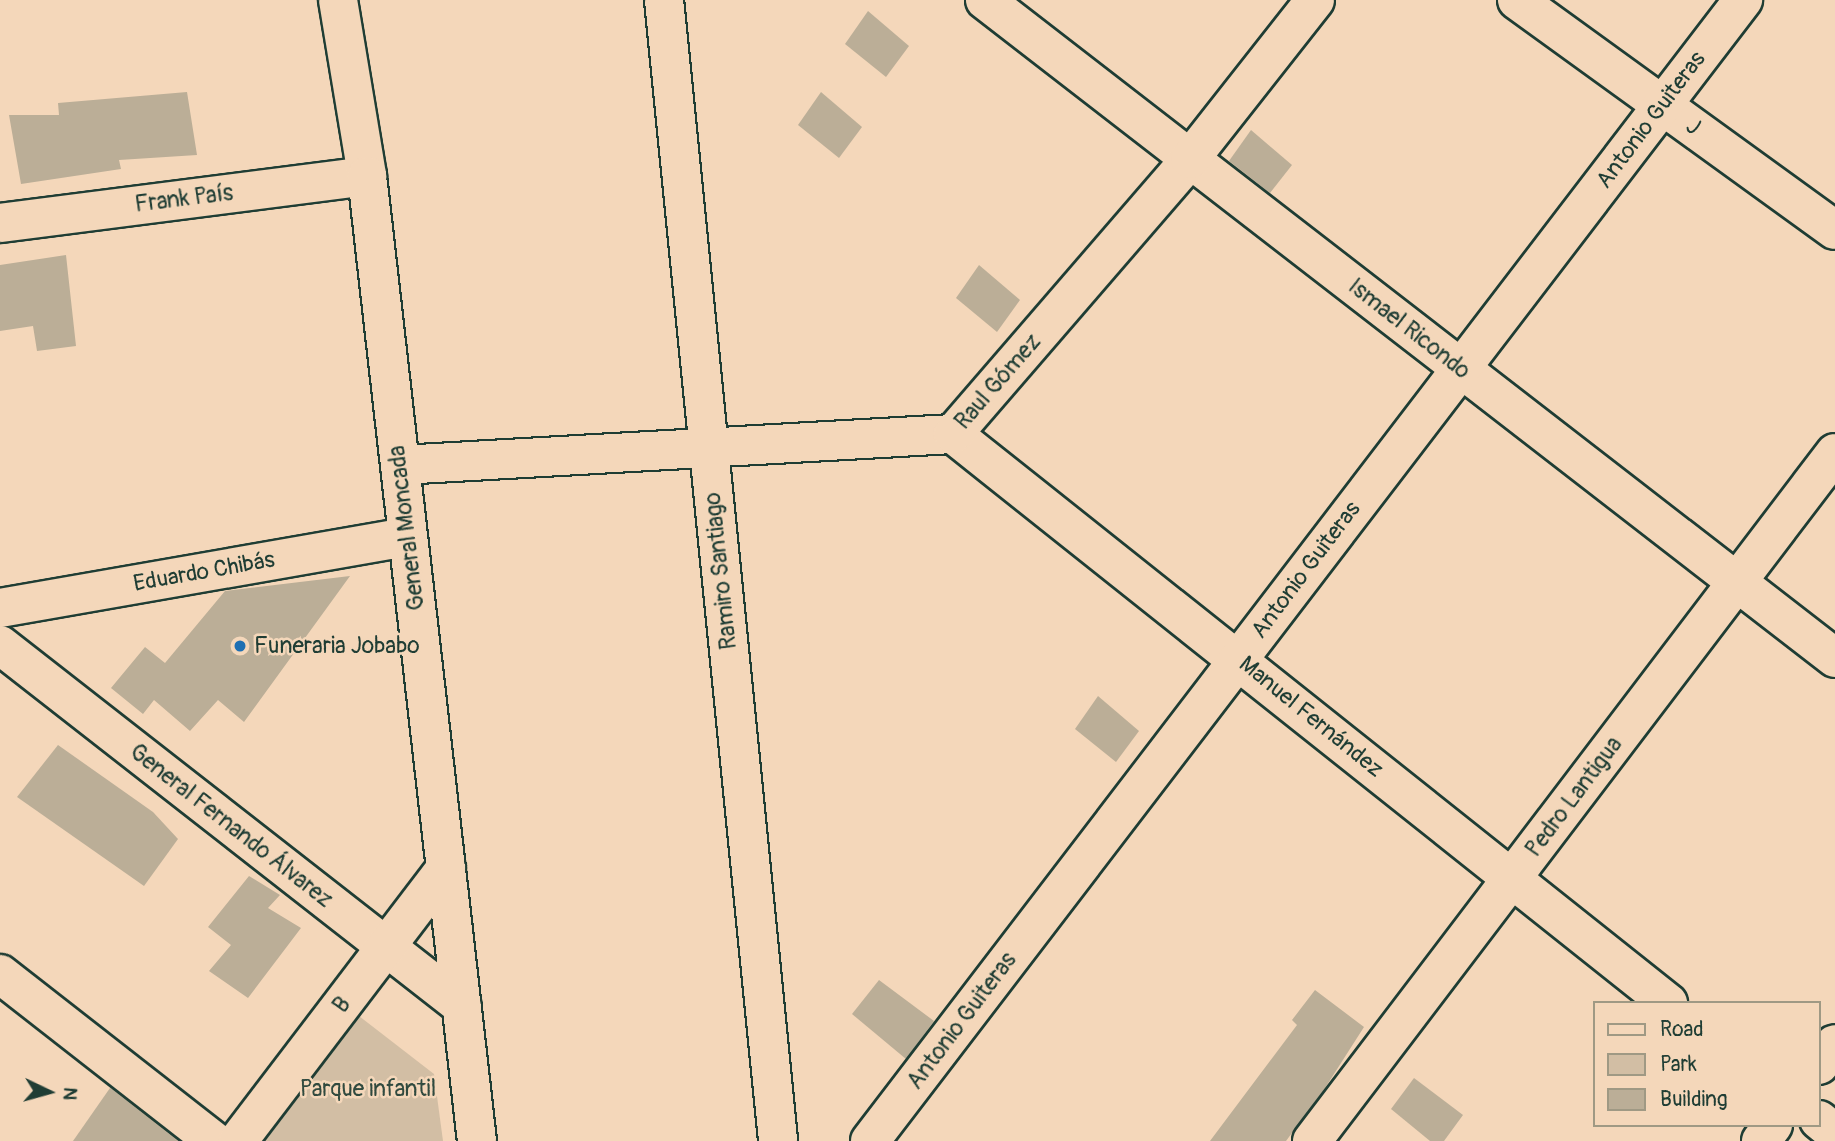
<!DOCTYPE html>
<html>
<head>
<meta charset="utf-8">
<style>
  body { margin:0 }
  #map { position:relative; width:1835px; height:1141px; overflow:hidden; background:#f4d7ba; font-family:Pangolin,sans-serif }
  div>[style] { position:absolute }
  [style*='--x'] { left:calc(var(--x)*1px); top:calc(var(--y)*1px); width:calc(var(--w)*1px); rotate:calc(var(--a)*1deg) }
  .green>* { inset:0; background:#d2bea4 }
  .building>* { inset:0; background:#bbae97 }
  .roads { filter:drop-shadow(2px 0 #1f3d34) drop-shadow(-2px 0 #1f3d34) drop-shadow(0 2px #1f3d34) drop-shadow(0 -2px #1f3d34) }
  .minor>* { height:38px; margin:-19px; padding:0 19px; transform-origin:19px; border-radius:19px; background:#f4d7ba }
  .tertiary>* { height:38px; margin:-19px; padding:0 19px; transform-origin:19px; border-radius:19px; background:#f4d7ba }
  .dots>* { width:19px; height:19px; translate:-50% -50%; box-sizing:border-box; border:4px solid #f4d7ba; border-radius:50% }
  span { translate:-50% -50%; white-space:nowrap; text-align:center; line-height:1.15; -webkit-text-stroke:5px #f4d7ba; paint-order:stroke }
  .street-label { font-size:23px; color:#1f3d34 }
  .poi-label { font-size:23px; color:#1f3d34 }
  .left { translate:0 -50%; text-align:left }
  .park-label { font-size:23px; color:#314a3f }
  .legend { position:absolute; left:1593px; top:1001px; width:228px; height:126px; box-sizing:border-box; background:#f4d7ba; border:2px solid #9f9984; margin:0; padding:9px 12px; list-style:none; font-size:21px; color:#1f3d34 }
  .legend li { display:flex; align-items:center; gap:14px; height:35px }
  .legend b { width:35px; border:2px solid #9f9984 }
  .north { position:absolute; left:14px; top:1057px; width:70px; height:70px; -webkit-text-stroke:5px #f4d7ba; paint-order:stroke; rotate:95deg; font-size:19px; font-weight:700; line-height:28px; text-align:center; color:#1f3d34 }
  .north::after { content:''; display:block; margin:auto; width:24px; height:32px; background:#1f3d34; clip-path:polygon(50% 0,100% 100%,50% 72%,0 100%) }
</style>
</head>
<body>
<div id="map">
  <div class="green">
    <div style="clip-path:polygon(359px 1016px,434px 1074px,443px 1141px,265px 1141px)"></div>
  </div>
  <div class="building">
    <div style="clip-path:polygon(868px 11px,909px 46px,886px 77px,845px 44px)"></div>
    <div style="clip-path:polygon(187px 92px,197px 155px,119px 160px,121px 169px,21px 184px,9px 115px,59px 115px,58px 103px)"></div>
    <div style="clip-path:polygon(821px 92px,862px 127px,839px 158px,798px 125px)"></div>
    <div style="clip-path:polygon(1251px 130px,1292px 165px,1270px 193px,1229px 161px)"></div>
    <div style="clip-path:polygon(66px 255px,76px 346px,37px 351px,33px 326px,0 331px,0 265px)"></div>
    <div style="clip-path:polygon(979px 265px,1020px 300px,997px 332px,956px 298px)"></div>
    <div style="clip-path:polygon(350px 576px,244px 722px,218px 700px,190px 731px,154px 700px,143px 714px,111px 688px,145px 647px,165px 663px,225px 591px)"></div>
    <div style="clip-path:polygon(1098px 696px,1139px 731px,1116px 762px,1075px 729px)"></div>
    <div style="clip-path:polygon(58px 745px,153px 812px,178px 839px,144px 886px,17px 797px)"></div>
    <div style="clip-path:polygon(249px 876px,280px 895px,268px 908px,301px 928px,248px 998px,209px 971px,231px 945px,208px 927px)"></div>
    <div style="clip-path:polygon(879px 980px,934px 1021px,906px 1059px,852px 1014px)"></div>
    <div style="clip-path:polygon(1315px 990px,1364px 1027px,1325px 1088px,1286px 1141px,1210px 1141px,1297px 1025px,1292px 1020px)"></div>
    <div style="clip-path:polygon(1414px 1078px,1463px 1115px,1444px 1141px,1430px 1141px,1391px 1109px)"></div>
    <div style="clip-path:polygon(110px 1088px,113px 1090px,178px 1141px,73px 1141px)"></div>
  </div>
  <div class="roads">
    <div class="minor">
      <div style="--x:664;--y:0;--w:1147;--a:84.29"></div>
      <div style="--x:985;--y:0;--w:1075;--a:37.74"></div>
      <div style="--x:1517;--y:0;--w:392;--a:35.9"></div>
      <div style="--x:0;--y:223;--w:370;--a:-7.3"></div>
      <div style="--x:953;--y:434;--w:914;--a:38.51"></div>
      <div style="--x:400;--y:465;--w:554;--a:-3.21"></div>
      <div style="--x:953;--y:434;--w:363;--a:-49.2"></div>
      <div style="--x:1190;--y:159;--w:202;--a:-51.8"></div>
      <div style="--x:0;--y:608;--w:414;--a:-9.9"></div>
      <div style="--x:0;--y:645;--w:586;--a:38"></div>
      <div style="--x:0;--y:974;--w:271;--a:38"></div>
      <div style="--x:1819;--y:1065;--w:26;--a:-53"></div>
      <div style="--x:1819;--y:1120;--w:21;--a:39"></div>
      <div style="--x:238;--y:1141;--w:343;--a:-52.7"></div>
      <div style="--x:870;--y:1141;--w:1437;--a:-52.58"></div>
      <div style="--x:1312;--y:1141;--w:864;--a:-52.76"></div>
      <div style="--x:1761;--y:1141;--w:20;--a:-53"></div>
    </div>
    <div class="tertiary">
      <div style="--x:338;--y:0;--w:178;--a:80.6"></div>
      <div style="--x:367;--y:176;--w:971;--a:83.5"></div>
    </div>
  </div>
  <div class="dots">
    <div style="left:240px;top:646px;background:#1f6fb2"></div>
  </div>
  <div class="street-label">
    <span style="left:1651px;top:120px;rotate:-53deg">Antonio Guiteras</span>
    <span style="left:1693px;top:127px;rotate:36deg">J</span>
    <span style="left:184px;top:199px;rotate:-7deg">Frank País</span>
    <span style="left:1409px;top:329px;rotate:38deg">Ismael Ricondo</span>
    <span style="left:998px;top:382px;rotate:-49deg">Raul Gómez</span>
    <span style="left:407px;top:528px;rotate:-97deg">General Moncada</span>
    <span style="left:1306px;top:570px;rotate:-53deg">Antonio Guiteras</span>
    <span style="left:721px;top:571px;rotate:-96deg">Ramiro Santiago</span>
    <span style="left:204px;top:572px;rotate:-10deg">Eduardo Chibás</span>
    <span style="left:1311px;top:717px;rotate:39deg">Manuel Fernández</span>
    <span style="left:1574px;top:797px;rotate:-53deg">Pedro Lantigua</span>
    <span style="left:231px;top:826px;rotate:38deg">General Fernando Álvarez</span>
    <span style="left:342px;top:1005px;rotate:-53deg">B</span>
    <span style="left:962px;top:1021px;rotate:-53deg">Antonio Guiteras</span>
  </div>
  <div class="poi-label">
    <span class="left" style="left:254px;top:646px">Funeraria Jobabo</span>
  </div>
  <div class="park-label">
    <span style="left:368px;top:1089px">Parque infantil</span>
  </div>
  <ul class="legend">
  <li><b style="height:9px;background:#f4d7ba"></b>Road</li>
  <li><b style="height:19px;background:#d2bea4"></b>Park</li>
  <li><b style="height:19px;background:#bbae97"></b>Building</li>
  </ul>
  <div class="north">N</div>
</div>
</body>
</html>
